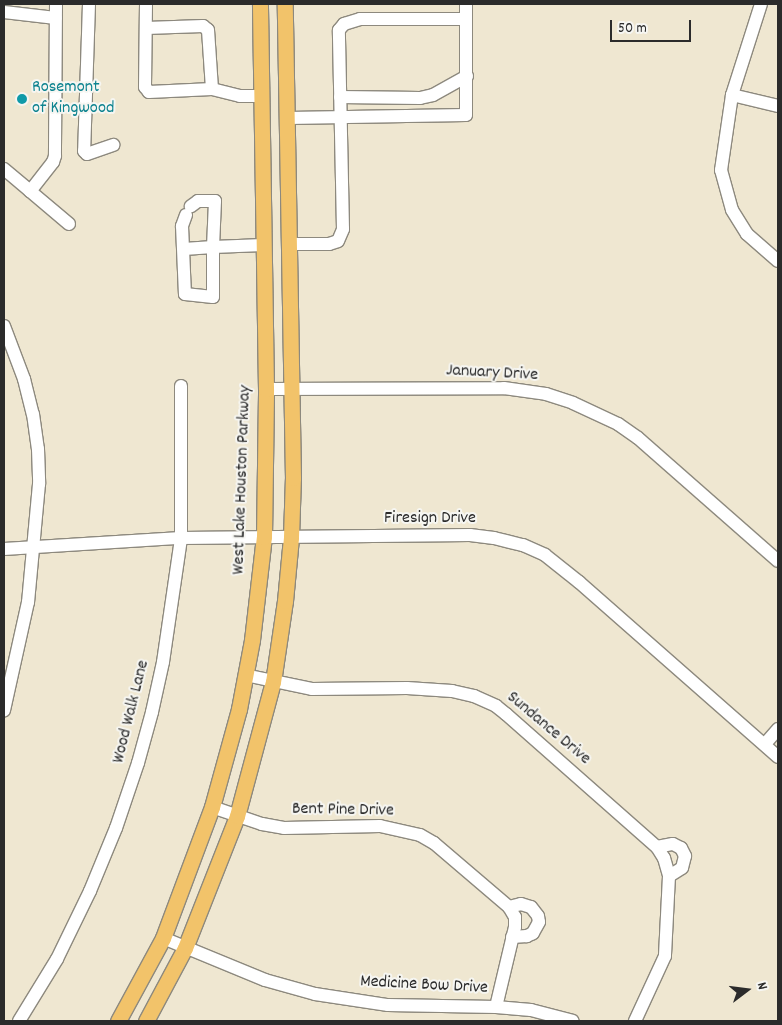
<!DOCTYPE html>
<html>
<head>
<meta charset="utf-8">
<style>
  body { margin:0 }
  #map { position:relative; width:782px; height:1025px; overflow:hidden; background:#efe7d1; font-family:Dekko,sans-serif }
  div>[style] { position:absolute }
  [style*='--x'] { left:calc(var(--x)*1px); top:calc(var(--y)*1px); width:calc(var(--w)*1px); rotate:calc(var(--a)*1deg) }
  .roads { filter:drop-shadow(1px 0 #8d897e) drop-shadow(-1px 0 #8d897e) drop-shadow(0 1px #8d897e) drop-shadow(0 -1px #8d897e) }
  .minor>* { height:12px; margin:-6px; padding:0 6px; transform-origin:6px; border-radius:6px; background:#fff }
  .major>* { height:15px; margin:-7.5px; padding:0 7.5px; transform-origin:7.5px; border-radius:7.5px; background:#f2c36a }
  .dots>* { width:14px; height:14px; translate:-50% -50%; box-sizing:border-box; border:2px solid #f6f6f2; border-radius:50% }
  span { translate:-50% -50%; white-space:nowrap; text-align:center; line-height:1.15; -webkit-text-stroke:4px #f6f6f2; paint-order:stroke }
  .culture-label { font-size:18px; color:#0d838f }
  .left { translate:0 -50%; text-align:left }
  .street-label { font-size:18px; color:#2b2b2b }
  .frame { position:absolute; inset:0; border:5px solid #2b2b2b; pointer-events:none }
  .north { position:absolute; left:722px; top:965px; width:50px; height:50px; -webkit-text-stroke:4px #f6f6f2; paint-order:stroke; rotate:75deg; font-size:14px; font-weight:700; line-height:20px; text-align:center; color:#2b2b2b }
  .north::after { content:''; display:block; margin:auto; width:18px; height:22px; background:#2b2b2b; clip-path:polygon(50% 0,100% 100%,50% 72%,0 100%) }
  .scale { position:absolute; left:610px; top:20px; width:81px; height:22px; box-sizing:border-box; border:2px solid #2b2b2b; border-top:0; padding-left:6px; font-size:15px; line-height:18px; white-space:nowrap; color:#2b2b2b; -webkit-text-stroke:4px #f6f6f2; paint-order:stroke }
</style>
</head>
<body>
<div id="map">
  <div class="roads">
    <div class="minor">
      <div style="--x:56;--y:4;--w:152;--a:90.4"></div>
      <div style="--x:55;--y:156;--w:6;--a:108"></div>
      <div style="--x:53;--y:162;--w:37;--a:128"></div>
      <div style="--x:30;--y:191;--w:51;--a:40.2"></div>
      <div style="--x:89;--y:4;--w:147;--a:91.9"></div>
      <div style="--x:84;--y:151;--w:4;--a:45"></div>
      <div style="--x:87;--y:154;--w:28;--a:-19"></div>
      <div style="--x:146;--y:4;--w:83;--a:90.7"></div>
      <div style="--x:145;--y:87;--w:6;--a:51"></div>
      <div style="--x:149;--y:92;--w:63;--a:-2.7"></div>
      <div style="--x:212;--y:89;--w:29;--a:14"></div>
      <div style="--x:240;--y:96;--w:21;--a:0"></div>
      <div style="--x:761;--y:4;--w:96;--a:107.7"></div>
      <div style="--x:732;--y:95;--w:76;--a:98.3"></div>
      <div style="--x:721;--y:170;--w:41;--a:74.6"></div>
      <div style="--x:732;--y:210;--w:28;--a:58"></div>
      <div style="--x:747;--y:234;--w:41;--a:41.1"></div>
      <div style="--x:4;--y:12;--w:52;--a:6.6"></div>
      <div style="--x:146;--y:28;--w:57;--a:-2"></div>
      <div style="--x:203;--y:26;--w:6;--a:39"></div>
      <div style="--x:208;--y:30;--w:59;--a:86.1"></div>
      <div style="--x:732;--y:95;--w:47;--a:13.4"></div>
      <div style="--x:340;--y:97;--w:80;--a:0.7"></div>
      <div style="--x:420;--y:98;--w:13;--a:-13"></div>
      <div style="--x:433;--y:95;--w:39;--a:-29"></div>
      <div style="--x:288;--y:118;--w:178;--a:-1"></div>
      <div style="--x:466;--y:115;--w:111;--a:-90"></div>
      <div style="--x:4;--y:169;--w:34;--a:40"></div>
      <div style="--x:186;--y:215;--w:12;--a:110"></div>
      <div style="--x:182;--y:226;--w:68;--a:87.5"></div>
      <div style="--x:185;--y:294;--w:28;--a:6"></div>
      <div style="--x:213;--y:297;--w:50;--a:-90"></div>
      <div style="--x:213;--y:247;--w:50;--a:-2.3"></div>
      <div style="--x:289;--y:244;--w:40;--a:0"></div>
      <div style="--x:329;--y:244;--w:9;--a:-18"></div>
      <div style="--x:338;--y:241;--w:13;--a:-67"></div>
      <div style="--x:343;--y:229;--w:199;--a:-91.2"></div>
      <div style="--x:339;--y:30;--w:8;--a:-50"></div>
      <div style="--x:344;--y:24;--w:17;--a:-17"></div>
      <div style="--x:360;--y:19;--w:106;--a:0"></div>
      <div style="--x:184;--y:249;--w:29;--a:-4"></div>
      <div style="--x:213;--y:247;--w:46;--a:-87.5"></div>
      <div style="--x:215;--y:201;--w:17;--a:180"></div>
      <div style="--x:198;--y:201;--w:9;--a:144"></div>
      <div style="--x:4;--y:326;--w:57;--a:69.3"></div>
      <div style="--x:24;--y:379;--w:36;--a:76"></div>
      <div style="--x:33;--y:414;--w:35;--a:82"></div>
      <div style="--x:38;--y:449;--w:35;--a:88"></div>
      <div style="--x:39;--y:484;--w:119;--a:95.3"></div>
      <div style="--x:28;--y:602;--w:111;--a:102.5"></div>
      <div style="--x:266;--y:389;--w:238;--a:-0.2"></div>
      <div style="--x:504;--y:388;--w:42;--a:8.1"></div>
      <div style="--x:546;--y:394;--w:28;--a:18"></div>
      <div style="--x:573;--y:403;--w:50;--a:25"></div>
      <div style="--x:618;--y:424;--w:24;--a:35"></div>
      <div style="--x:638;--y:438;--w:186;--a:41.3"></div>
      <div style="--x:4;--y:549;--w:177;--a:-3.6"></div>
      <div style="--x:181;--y:538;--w:289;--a:-0.6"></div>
      <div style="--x:470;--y:535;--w:24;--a:7"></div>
      <div style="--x:494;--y:538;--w:30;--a:14"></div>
      <div style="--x:523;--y:545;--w:24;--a:24"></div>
      <div style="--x:545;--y:555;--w:43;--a:38.5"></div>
      <div style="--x:579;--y:582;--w:265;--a:41.3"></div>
      <div style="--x:245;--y:675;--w:68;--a:11.8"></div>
      <div style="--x:312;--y:689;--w:95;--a:-0.6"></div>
      <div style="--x:407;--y:688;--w:45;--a:3.8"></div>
      <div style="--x:452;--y:691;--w:23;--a:13"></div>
      <div style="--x:474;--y:696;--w:24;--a:24"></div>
      <div style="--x:496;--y:706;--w:13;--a:39"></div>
      <div style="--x:506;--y:714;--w:201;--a:41.4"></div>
      <div style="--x:657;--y:847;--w:13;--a:58"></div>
      <div style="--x:664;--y:858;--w:19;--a:74"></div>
      <div style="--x:669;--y:876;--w:80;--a:92.9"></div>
      <div style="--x:665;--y:956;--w:72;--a:114.8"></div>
      <div style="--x:765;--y:744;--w:20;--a:-49"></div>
      <div style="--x:212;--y:807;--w:53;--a:18.8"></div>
      <div style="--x:262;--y:824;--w:22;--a:10"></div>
      <div style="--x:284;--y:828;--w:96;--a:-1.2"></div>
      <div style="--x:380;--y:826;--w:41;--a:12.7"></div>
      <div style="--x:420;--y:835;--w:16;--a:30"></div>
      <div style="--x:434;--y:843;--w:99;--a:40.5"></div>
      <div style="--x:509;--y:907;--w:12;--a:59"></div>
      <div style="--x:515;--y:917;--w:10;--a:90"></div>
      <div style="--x:515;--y:927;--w:82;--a:103.4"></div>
      <div style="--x:657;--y:847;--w:16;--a:-11"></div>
      <div style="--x:673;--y:844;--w:9;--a:27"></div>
      <div style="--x:681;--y:848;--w:9;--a:63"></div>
      <div style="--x:685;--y:856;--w:12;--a:104"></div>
      <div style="--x:682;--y:868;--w:15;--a:148"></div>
      <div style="--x:509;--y:907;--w:12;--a:-14"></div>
      <div style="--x:521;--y:904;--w:10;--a:17"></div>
      <div style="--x:531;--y:907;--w:11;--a:52"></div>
      <div style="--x:538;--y:916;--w:6;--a:81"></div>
      <div style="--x:539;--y:922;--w:13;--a:119"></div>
      <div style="--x:533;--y:933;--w:7;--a:153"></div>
      <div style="--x:527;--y:936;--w:15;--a:176"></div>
      <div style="--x:163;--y:938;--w:110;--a:22.4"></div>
      <div style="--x:265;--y:980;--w:52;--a:15.6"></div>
      <div style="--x:315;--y:994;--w:74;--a:8.6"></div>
      <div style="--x:388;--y:1005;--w:108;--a:1.1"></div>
      <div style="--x:496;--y:1007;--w:35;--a:5"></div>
      <div style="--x:531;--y:1010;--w:43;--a:14.7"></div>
      <div style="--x:19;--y:1021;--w:73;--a:-58.5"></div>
      <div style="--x:57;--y:959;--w:76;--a:-64.1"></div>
      <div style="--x:90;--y:891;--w:68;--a:-67.6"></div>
      <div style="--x:116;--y:828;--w:69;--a:-71.3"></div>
      <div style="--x:138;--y:763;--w:53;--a:-74.6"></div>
      <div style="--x:152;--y:712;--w:51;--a:-77.6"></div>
      <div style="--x:163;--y:662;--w:125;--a:-81.7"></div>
      <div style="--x:181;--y:538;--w:152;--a:-90"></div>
    </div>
    <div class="major">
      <div style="--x:118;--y:1021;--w:94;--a:-61.5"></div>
      <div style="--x:163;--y:938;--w:140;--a:-69.5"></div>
      <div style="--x:212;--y:807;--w:102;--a:-74.6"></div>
      <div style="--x:239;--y:709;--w:70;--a:-79.3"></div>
      <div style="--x:252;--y:640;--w:104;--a:-83.4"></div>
      <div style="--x:264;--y:537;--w:148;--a:-89.2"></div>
      <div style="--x:266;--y:389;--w:385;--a:-90.9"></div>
      <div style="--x:146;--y:1021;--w:83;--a:-61.9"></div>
      <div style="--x:185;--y:948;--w:142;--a:-68.5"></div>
      <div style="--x:237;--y:816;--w:139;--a:-75"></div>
      <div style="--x:273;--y:682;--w:82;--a:-81.6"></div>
      <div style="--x:285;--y:601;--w:64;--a:-84.6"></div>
      <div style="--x:291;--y:537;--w:59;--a:-88.1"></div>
      <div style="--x:293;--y:478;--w:474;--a:-91"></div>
    </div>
  </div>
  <div class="dots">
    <div style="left:22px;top:99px;background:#0f9aa8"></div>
  </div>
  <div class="culture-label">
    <span class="left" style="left:32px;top:99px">Rosemont<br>of Kingwood</span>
  </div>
  <div class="street-label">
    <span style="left:492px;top:374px;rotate:3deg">January Drive</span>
    <span style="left:243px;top:480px;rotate:-88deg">West Lake Houston Parkway</span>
    <span style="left:430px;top:519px">Firesign Drive</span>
    <span style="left:132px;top:712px;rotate:-76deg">Wood Walk Lane</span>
    <span style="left:548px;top:729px;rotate:40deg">Sundance Drive</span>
    <span style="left:343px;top:811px;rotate:1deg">Bent Pine Drive</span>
    <span style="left:424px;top:986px;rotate:3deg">Medicine Bow Drive</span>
  </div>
  <div class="frame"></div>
  <div class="north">N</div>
  <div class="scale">50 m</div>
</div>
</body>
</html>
